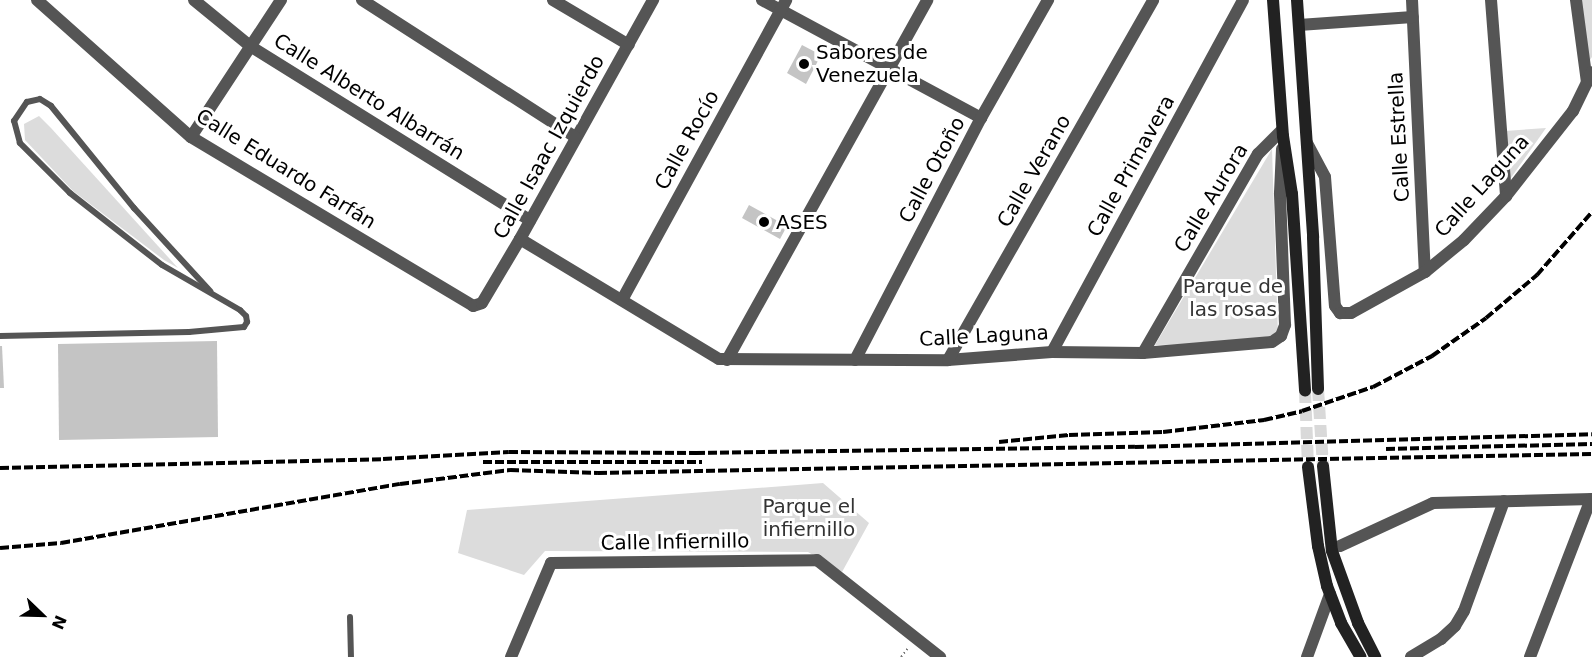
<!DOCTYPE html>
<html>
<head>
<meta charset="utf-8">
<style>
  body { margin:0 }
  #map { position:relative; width:1592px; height:657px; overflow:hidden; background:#fff; font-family:"DejaVu Sans",sans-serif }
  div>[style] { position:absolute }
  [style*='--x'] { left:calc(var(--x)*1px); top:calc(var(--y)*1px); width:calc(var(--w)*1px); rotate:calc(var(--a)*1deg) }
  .green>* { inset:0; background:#dcdcdc }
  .building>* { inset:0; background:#c4c4c4 }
  .secondary-tunnel>* { height:12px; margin-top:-6px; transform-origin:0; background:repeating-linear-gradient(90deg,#d9d9d9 0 12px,transparent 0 18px) }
  .path>* { height:2px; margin-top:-1px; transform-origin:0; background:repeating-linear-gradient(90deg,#777 0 1.5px,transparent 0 4.5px) }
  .service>* { height:6px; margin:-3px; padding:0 3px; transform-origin:3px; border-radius:3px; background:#555 }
  .minor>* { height:12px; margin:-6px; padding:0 6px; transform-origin:6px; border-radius:6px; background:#555 }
  .tertiary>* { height:12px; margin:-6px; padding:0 6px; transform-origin:6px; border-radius:6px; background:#555 }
  .secondary>* { height:12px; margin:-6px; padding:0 6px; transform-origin:6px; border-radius:6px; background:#222 }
  .rail>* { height:4px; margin-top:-2px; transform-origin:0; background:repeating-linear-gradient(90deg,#000 0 9px,transparent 0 12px) }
  .dots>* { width:16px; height:16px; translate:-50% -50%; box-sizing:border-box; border:3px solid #fff; border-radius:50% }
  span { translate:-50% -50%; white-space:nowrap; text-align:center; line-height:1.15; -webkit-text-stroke:6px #fff; paint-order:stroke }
  .poi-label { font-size:20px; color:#000 }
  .left { translate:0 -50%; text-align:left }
  .street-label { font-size:20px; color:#000 }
  .park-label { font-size:20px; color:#333 }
  .north { position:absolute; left:12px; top:585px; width:60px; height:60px; -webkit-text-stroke:4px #fff; paint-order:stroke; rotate:113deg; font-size:16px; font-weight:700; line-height:24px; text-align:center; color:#000 }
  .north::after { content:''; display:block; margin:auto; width:21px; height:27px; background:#000; clip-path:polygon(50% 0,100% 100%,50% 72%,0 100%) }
</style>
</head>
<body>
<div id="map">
  <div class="green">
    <div style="clip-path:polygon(1578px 0,1592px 0,1592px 57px,1588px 63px)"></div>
    <div style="clip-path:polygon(39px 116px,51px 128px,178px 268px,164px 260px,73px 191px,25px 140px,24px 124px)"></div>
    <div style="clip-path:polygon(1546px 128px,1508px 182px,1505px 131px)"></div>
    <div style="clip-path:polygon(1272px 149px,1278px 335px,1219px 344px,1155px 345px)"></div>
    <div style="clip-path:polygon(823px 483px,869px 523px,842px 572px,808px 552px,545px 551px,524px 575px,458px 553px,467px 510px)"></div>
  </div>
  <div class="building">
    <div style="clip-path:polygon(802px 45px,821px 55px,806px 84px,787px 73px)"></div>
    <div style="clip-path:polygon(749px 205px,787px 226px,780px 239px,742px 218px)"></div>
    <div style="clip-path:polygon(217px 341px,218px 437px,59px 440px,58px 344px)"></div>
    <div style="clip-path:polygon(0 346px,2px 346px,4px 388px,0 388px)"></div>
  </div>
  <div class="secondary-tunnel">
    <div style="--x:1318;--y:389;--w:77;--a:86.3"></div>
    <div style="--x:1305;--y:391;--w:76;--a:87.7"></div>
  </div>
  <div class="path">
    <div style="--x:901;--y:657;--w:11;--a:-52"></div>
  </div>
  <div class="service">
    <div style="--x:0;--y:336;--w:189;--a:-1.2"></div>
    <div style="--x:189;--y:332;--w:55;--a:-5.2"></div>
    <div style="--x:244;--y:327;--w:6;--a:-59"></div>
    <div style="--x:247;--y:322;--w:6;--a:-99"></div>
    <div style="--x:246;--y:316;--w:8;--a:-135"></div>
    <div style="--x:240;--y:310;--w:90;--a:-150"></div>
    <div style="--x:162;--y:265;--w:117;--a:-142"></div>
    <div style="--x:70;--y:193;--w:71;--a:-135"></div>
    <div style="--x:20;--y:143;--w:23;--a:-105"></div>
    <div style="--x:14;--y:121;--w:23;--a:-56"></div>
    <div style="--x:27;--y:102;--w:13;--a:-13"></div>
    <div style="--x:40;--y:99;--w:13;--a:32"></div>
    <div style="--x:51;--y:106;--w:132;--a:50.9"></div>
    <div style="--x:134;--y:208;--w:113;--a:47.5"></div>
    <div style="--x:350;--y:617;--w:40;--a:88.6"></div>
  </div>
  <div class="minor">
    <div style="--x:37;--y:0;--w:206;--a:41.7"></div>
    <div style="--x:191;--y:137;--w:329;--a:30.9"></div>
    <div style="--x:473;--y:306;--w:9;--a:-18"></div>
    <div style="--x:482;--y:303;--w:74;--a:-59.3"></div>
    <div style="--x:520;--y:239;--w:274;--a:-60.9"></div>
    <div style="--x:194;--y:0;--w:72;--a:39.4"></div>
    <div style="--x:250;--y:46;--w:330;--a:31.9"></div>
    <div style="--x:362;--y:0;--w:253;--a:32.7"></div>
    <div style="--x:553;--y:0;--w:88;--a:30.6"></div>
    <div style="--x:762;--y:0;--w:249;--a:28.3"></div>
    <div style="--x:1412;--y:0;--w:272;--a:87.3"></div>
    <div style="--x:1491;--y:0;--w:197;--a:85.6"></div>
    <div style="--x:1576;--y:0;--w:83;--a:82.4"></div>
    <div style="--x:1299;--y:25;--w:114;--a:-4"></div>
    <div style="--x:191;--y:137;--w:164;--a:-56.7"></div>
    <div style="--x:1307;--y:143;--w:38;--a:62"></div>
    <div style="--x:1325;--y:177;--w:129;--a:85.6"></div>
    <div style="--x:1335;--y:306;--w:9;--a:54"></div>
    <div style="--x:1340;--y:313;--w:11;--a:0"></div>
    <div style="--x:1351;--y:313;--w:85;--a:-29"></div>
    <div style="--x:1425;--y:272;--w:50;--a:-39.4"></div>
    <div style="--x:1464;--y:240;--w:61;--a:-46.3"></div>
    <div style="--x:1506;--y:196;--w:108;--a:-51.8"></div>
    <div style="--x:1573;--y:111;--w:43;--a:-64"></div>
    <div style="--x:520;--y:239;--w:232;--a:31.1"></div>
    <div style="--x:719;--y:359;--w:229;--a:0.3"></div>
    <div style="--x:948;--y:360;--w:104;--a:-4.4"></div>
    <div style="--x:1052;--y:352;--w:91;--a:0.6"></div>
    <div style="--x:1143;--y:353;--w:129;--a:-4.9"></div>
    <div style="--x:1272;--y:342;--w:11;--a:-34"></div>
    <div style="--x:1281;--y:336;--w:12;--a:-70"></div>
    <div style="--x:1285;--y:325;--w:132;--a:-92.2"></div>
    <div style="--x:1280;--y:193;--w:44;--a:-87.4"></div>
    <div style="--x:622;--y:300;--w:342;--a:-61.3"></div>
    <div style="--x:1052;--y:352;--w:400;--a:-61.5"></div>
    <div style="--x:1143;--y:353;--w:230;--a:-60"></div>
    <div style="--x:1258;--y:154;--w:34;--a:-45"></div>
    <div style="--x:727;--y:360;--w:412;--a:-60.9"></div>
    <div style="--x:855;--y:360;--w:273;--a:-62.5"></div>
    <div style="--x:981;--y:118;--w:136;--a:-60.4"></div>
    <div style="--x:948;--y:360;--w:414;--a:-60.3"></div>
    <div style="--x:1340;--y:546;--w:102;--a:-24.8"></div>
    <div style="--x:1433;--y:503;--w:159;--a:-1.4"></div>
    <div style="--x:511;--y:657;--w:102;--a:-66.9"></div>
    <div style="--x:551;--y:563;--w:266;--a:-0.6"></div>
    <div style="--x:817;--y:560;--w:157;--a:38.3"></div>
    <div style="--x:1411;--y:657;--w:35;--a:-31"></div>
    <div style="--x:1441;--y:639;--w:19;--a:-43"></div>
    <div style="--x:1455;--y:626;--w:17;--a:-59"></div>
    <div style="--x:1464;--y:611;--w:117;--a:-70"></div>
    <div style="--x:1530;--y:657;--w:169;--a:-68.9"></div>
  </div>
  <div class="tertiary">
    <div style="--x:1307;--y:657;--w:67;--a:-69.9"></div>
  </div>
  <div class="secondary">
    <div style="--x:1273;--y:0;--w:136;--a:85.8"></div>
    <div style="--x:1283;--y:136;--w:59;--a:81.2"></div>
    <div style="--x:1292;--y:194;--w:197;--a:86.2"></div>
    <div style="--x:1297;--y:0;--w:238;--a:86.1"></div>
    <div style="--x:1313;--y:237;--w:152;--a:88.1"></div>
    <div style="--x:1323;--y:466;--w:85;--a:84"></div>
    <div style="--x:1332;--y:551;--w:77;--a:70.1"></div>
    <div style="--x:1358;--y:623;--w:38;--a:63"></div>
    <div style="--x:1308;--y:467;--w:80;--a:82.8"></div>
    <div style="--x:1318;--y:546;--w:41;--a:77.3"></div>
    <div style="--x:1327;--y:586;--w:40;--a:69"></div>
    <div style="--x:1341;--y:623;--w:39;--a:60"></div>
  </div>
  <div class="rail">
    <div style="--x:999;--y:442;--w:70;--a:-5.7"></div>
    <div style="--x:1069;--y:435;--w:94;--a:-1.8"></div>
    <div style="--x:1163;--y:432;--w:102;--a:-6.8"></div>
    <div style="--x:1264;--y:420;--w:39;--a:-13"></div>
    <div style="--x:1302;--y:411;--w:75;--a:-18.7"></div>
    <div style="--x:1373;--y:387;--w:67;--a:-27.7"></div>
    <div style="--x:1432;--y:356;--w:66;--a:-35.1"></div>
    <div style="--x:1486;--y:318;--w:67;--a:-40.1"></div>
    <div style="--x:1537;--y:275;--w:84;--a:-48.9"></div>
    <div style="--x:1386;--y:449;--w:206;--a:-1.4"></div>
    <div style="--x:483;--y:462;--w:219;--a:0"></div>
    <div style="--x:0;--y:468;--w:383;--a:-1.3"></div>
    <div style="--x:383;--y:459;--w:126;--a:-3.2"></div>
    <div style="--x:509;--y:452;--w:187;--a:0.3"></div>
    <div style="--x:696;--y:453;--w:439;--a:-0.8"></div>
    <div style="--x:1135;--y:447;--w:457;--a:-1.6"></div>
    <div style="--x:0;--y:548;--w:61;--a:-4.7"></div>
    <div style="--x:61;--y:543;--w:344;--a:-9.9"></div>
    <div style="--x:400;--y:484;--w:111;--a:-7.3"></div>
    <div style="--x:510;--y:470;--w:88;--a:2"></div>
    <div style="--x:598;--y:473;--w:994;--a:-1.1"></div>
  </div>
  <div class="dots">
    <div style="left:804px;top:64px;background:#000"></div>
    <div style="left:764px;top:222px;background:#000"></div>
  </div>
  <div class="poi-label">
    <span class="left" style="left:816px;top:64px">Sabores de<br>Venezuela</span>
    <span class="left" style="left:776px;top:222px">ASES</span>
  </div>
  <div class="street-label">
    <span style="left:369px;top:97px;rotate:32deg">Calle Alberto Albarrán</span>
    <span style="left:1399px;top:137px;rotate:-93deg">Calle Estrella</span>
    <span style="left:687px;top:140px;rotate:-61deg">Calle Rocío</span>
    <span style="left:549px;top:147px;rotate:-61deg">Calle Isaac Izquierdo</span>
    <span style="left:1131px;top:166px;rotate:-61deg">Calle Primavera</span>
    <span style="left:286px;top:169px;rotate:32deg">Calle Eduardo Farfán</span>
    <span style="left:932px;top:170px;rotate:-62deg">Calle Otoño</span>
    <span style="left:1034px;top:171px;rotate:-60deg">Calle Verano</span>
    <span style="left:1482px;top:186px;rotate:-48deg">Calle Laguna</span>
    <span style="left:1211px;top:198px;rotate:-59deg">Calle Aurora</span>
    <span style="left:984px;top:336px;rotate:-3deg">Calle Laguna</span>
    <span style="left:675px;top:542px;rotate:-1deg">Calle Infiernillo</span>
  </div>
  <div class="park-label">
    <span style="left:1233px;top:298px">Parque de<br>las rosas</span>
    <span style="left:809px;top:518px">Parque el<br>infiernillo</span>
  </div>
  <div class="north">N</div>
</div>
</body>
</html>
